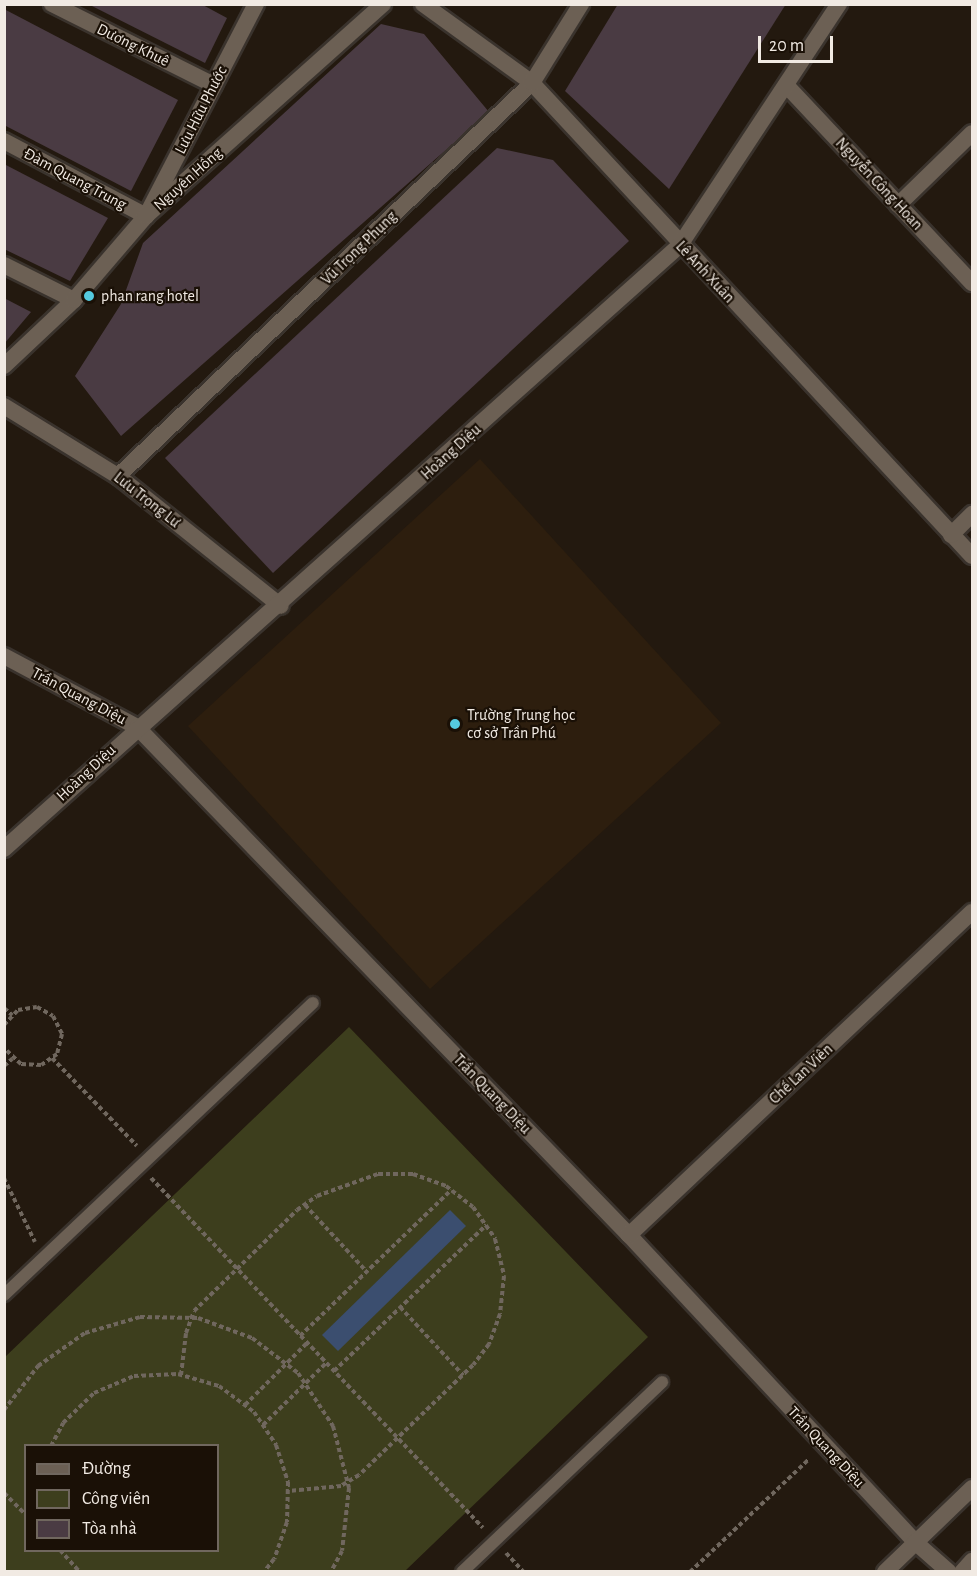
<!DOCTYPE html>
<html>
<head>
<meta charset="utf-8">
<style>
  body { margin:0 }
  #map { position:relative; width:977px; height:1576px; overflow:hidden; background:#23190f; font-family:"Alegreya Sans",sans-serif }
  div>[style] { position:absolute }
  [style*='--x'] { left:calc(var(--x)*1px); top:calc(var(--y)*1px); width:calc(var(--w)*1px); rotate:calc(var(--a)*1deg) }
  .built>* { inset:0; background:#2d1e0e }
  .green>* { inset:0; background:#3d3e1d }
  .water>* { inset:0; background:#3b4e6f }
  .building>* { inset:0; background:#4a3b43 }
  .path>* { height:4px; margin-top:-2px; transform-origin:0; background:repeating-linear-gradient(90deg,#70675e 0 4.5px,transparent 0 7.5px) }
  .roads { filter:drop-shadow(2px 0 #3a332d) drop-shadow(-2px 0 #3a332d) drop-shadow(0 2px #3a332d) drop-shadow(0 -2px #3a332d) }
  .service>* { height:12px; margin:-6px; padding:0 6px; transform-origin:6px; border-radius:6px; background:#6c6054 }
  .minor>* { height:16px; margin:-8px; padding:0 8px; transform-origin:8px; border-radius:8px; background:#6c6054 }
  .tertiary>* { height:16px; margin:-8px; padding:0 8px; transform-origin:8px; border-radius:8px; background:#6c6054 }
  .dots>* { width:16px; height:16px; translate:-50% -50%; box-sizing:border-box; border:3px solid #1a1006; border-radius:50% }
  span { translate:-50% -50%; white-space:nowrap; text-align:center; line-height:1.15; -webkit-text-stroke:4.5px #1a1006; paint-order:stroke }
  .street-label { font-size:16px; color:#f1eae3 }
  .poi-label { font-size:16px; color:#f1eae3 }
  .left { translate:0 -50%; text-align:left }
  .frame { position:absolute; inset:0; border:6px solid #f1eae3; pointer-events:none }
  .legend { position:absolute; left:24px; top:1444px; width:195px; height:108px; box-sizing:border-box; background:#1a1006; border:2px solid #70675e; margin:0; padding:8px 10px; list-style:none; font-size:18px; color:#f1eae3 }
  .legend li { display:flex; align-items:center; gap:12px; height:30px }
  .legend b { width:30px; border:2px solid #70675e }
  .scale { position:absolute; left:758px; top:36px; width:75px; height:27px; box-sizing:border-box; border:3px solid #f1eae3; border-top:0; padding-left:8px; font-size:18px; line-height:21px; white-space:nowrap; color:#f1eae3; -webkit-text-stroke:4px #1a1006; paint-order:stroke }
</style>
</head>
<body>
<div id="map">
  <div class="built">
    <div style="clip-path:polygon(480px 459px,721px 723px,430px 989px,188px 726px)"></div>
  </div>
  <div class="green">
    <div style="clip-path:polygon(evenodd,349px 1027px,648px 1337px,405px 1571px,5px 1572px,5px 1357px,349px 1027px,26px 1446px,218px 1446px,218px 1550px,26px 1550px,26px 1446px)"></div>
  </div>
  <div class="water">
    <div style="clip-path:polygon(450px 1210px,466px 1226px,338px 1351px,322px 1335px)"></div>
  </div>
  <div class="building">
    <div style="clip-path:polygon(88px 4px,201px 4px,227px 18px,205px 63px)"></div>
    <div style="clip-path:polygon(618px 4px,786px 4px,669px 189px,565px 91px)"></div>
    <div style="clip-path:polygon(4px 9px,178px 100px,131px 191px,4px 125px)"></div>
    <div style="clip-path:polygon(381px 24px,424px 34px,489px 112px,121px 436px,75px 376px,121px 304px,143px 243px)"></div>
    <div style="clip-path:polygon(497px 148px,553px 160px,629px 241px,273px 573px,165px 458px)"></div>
    <div style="clip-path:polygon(4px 164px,108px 218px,70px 281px,4px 249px)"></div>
    <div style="clip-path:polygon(4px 298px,31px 312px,4px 344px)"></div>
  </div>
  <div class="path">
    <div style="--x:4;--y:1008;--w:11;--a:41"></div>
    <div style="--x:4;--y:1025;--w:21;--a:-47"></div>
    <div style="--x:18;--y:1010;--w:19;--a:-9"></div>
    <div style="--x:37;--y:1007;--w:18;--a:29"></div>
    <div style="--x:53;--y:1016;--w:20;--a:63"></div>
    <div style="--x:62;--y:1034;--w:21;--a:104"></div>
    <div style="--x:57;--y:1054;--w:19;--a:145"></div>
    <div style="--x:41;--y:1065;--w:20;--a:-177"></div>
    <div style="--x:21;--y:1064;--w:23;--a:-137"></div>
    <div style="--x:52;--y:1058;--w:122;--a:46"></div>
    <div style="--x:4;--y:1066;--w:11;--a:-41"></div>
    <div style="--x:4;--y:1178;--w:71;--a:64.2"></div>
    <div style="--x:151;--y:1178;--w:482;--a:46.5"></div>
    <div style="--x:305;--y:1205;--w:91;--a:47.2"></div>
    <div style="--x:400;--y:1307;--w:93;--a:47.2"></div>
    <div style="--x:300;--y:1336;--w:210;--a:-44"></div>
    <div style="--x:334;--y:1371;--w:211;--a:-43.8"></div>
    <div style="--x:181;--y:1375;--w:42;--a:-83.2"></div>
    <div style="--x:186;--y:1333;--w:23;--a:-70"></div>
    <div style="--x:194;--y:1311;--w:144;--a:-44.4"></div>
    <div style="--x:297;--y:1210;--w:24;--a:-35"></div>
    <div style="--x:317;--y:1196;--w:65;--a:-19.8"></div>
    <div style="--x:378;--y:1174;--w:35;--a:0"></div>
    <div style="--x:413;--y:1174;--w:35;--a:20"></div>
    <div style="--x:446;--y:1186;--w:34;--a:38"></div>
    <div style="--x:473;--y:1207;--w:39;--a:55"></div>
    <div style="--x:495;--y:1239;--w:38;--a:76"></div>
    <div style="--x:504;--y:1276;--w:38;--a:96"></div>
    <div style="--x:500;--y:1314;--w:32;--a:110"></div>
    <div style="--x:489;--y:1344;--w:26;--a:127"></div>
    <div style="--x:473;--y:1365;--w:158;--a:136"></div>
    <div style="--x:359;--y:1475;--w:21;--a:149"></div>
    <div style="--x:341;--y:1486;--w:53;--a:174.6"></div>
    <div style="--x:245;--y:1405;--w:88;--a:-45"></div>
    <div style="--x:4;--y:1410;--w:56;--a:-52.3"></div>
    <div style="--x:38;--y:1366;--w:57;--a:-35.1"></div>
    <div style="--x:85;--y:1333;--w:57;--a:-16.2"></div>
    <div style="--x:140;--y:1317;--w:58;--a:1"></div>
    <div style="--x:198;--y:1318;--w:58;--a:20.3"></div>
    <div style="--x:252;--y:1338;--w:58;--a:37.3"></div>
    <div style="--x:298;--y:1373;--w:64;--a:56.6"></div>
    <div style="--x:333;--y:1426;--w:64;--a:75.5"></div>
    <div style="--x:349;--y:1488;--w:63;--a:96.3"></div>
    <div style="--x:342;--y:1551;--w:24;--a:118"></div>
    <div style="--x:263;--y:1425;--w:88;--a:-44.5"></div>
    <div style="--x:51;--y:1446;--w:26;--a:-62"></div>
    <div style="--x:63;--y:1423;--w:43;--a:-44.1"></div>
    <div style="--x:94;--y:1393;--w:43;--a:-23"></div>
    <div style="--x:134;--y:1376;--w:44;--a:-2.6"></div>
    <div style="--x:178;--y:1374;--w:43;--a:16.3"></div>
    <div style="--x:219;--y:1386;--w:44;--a:36.6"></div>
    <div style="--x:254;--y:1412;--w:40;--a:56"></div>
    <div style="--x:276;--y:1445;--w:39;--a:72"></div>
    <div style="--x:288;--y:1482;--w:40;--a:91.4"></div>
    <div style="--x:287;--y:1522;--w:39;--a:109"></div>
    <div style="--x:274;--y:1559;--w:16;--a:128"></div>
    <div style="--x:4;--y:1493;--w:31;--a:45"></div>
    <div style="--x:60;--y:1550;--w:30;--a:48"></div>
    <div style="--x:506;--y:1553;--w:26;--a:47"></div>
    <div style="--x:690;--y:1572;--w:164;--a:-43.5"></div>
  </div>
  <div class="roads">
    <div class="service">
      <div style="--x:4;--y:1295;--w:425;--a:-43.4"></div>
      <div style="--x:462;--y:1572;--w:276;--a:-43.5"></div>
    </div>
    <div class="minor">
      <div style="--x:52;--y:4;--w:181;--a:26.6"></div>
      <div style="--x:423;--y:4;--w:135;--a:35.9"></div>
      <div style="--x:532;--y:83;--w:646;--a:47.07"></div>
      <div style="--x:786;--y:85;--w:272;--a:46.8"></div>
      <div style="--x:4;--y:141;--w:161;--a:27.8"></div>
      <div style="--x:146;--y:216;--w:239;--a:-62.6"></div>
      <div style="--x:898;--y:205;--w:103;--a:-44.2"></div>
      <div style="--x:4;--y:265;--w:78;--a:26.6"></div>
      <div style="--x:4;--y:366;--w:96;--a:-43.3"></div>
      <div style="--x:74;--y:300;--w:111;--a:-49.4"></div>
      <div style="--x:146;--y:216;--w:318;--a:-41.8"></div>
      <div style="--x:4;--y:406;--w:134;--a:31.6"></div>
      <div style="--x:118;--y:476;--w:208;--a:38.6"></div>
      <div style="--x:118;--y:476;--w:571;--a:-43.51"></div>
      <div style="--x:532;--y:83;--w:93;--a:-58.2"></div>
      <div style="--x:951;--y:535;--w:30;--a:-45"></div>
      <div style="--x:4;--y:656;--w:151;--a:28.1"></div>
      <div style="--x:137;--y:727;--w:707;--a:45.92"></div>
      <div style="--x:629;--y:1235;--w:420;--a:47"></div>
      <div style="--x:629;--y:1235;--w:471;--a:-43.3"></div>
    </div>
    <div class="tertiary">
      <div style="--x:4;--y:849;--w:907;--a:-41.78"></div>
      <div style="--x:680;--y:245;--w:289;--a:-56.6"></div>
      <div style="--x:915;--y:1542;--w:45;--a:41.4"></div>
      <div style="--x:885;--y:1572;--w:121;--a:-44"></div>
      <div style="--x:962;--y:1572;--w:15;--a:-48"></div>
    </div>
  </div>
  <div class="dots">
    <div style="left:89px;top:296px;background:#55cadf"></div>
    <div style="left:455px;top:724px;background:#55cadf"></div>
  </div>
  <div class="street-label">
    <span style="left:133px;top:45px;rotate:26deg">Dương Khuê</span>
    <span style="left:201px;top:110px;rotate:-63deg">Lưu Hữu Phước</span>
    <span style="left:75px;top:179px;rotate:28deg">Đàm Quang Trung</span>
    <span style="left:188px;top:179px;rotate:-42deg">Nguyên Hồng</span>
    <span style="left:879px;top:184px;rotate:47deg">Nguyễn Công Hoan</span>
    <span style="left:359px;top:248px;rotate:-44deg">Vũ Trọng Phụng</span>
    <span style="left:705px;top:272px;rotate:47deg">Lê Anh Xuân</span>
    <span style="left:451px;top:452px;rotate:-42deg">Hoàng Diệu</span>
    <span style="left:147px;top:500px;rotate:38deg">Lưu Trọng Lư</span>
    <span style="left:79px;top:696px;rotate:28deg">Trần Quang Diệu</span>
    <span style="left:86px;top:773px;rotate:-43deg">Hoàng Diệu</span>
    <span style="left:801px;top:1074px;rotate:-43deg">Chế Lan Viên</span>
    <span style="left:492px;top:1094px;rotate:46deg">Trần Quang Diệu</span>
    <span style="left:826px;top:1447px;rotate:47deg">Trần Quang Diệu</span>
  </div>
  <div class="poi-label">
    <span class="left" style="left:101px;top:296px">phan rang hotel</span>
    <span class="left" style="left:467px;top:724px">Trường Trung học<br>cơ sở Trần Phú</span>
  </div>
  <div class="frame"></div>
  <ul class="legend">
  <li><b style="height:8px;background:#6c6054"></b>Đường</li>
  <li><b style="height:16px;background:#3d3e1d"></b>Công viên</li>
  <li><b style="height:16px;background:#4a3b43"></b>Tòa nhà</li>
  </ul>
  <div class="scale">20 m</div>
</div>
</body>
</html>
